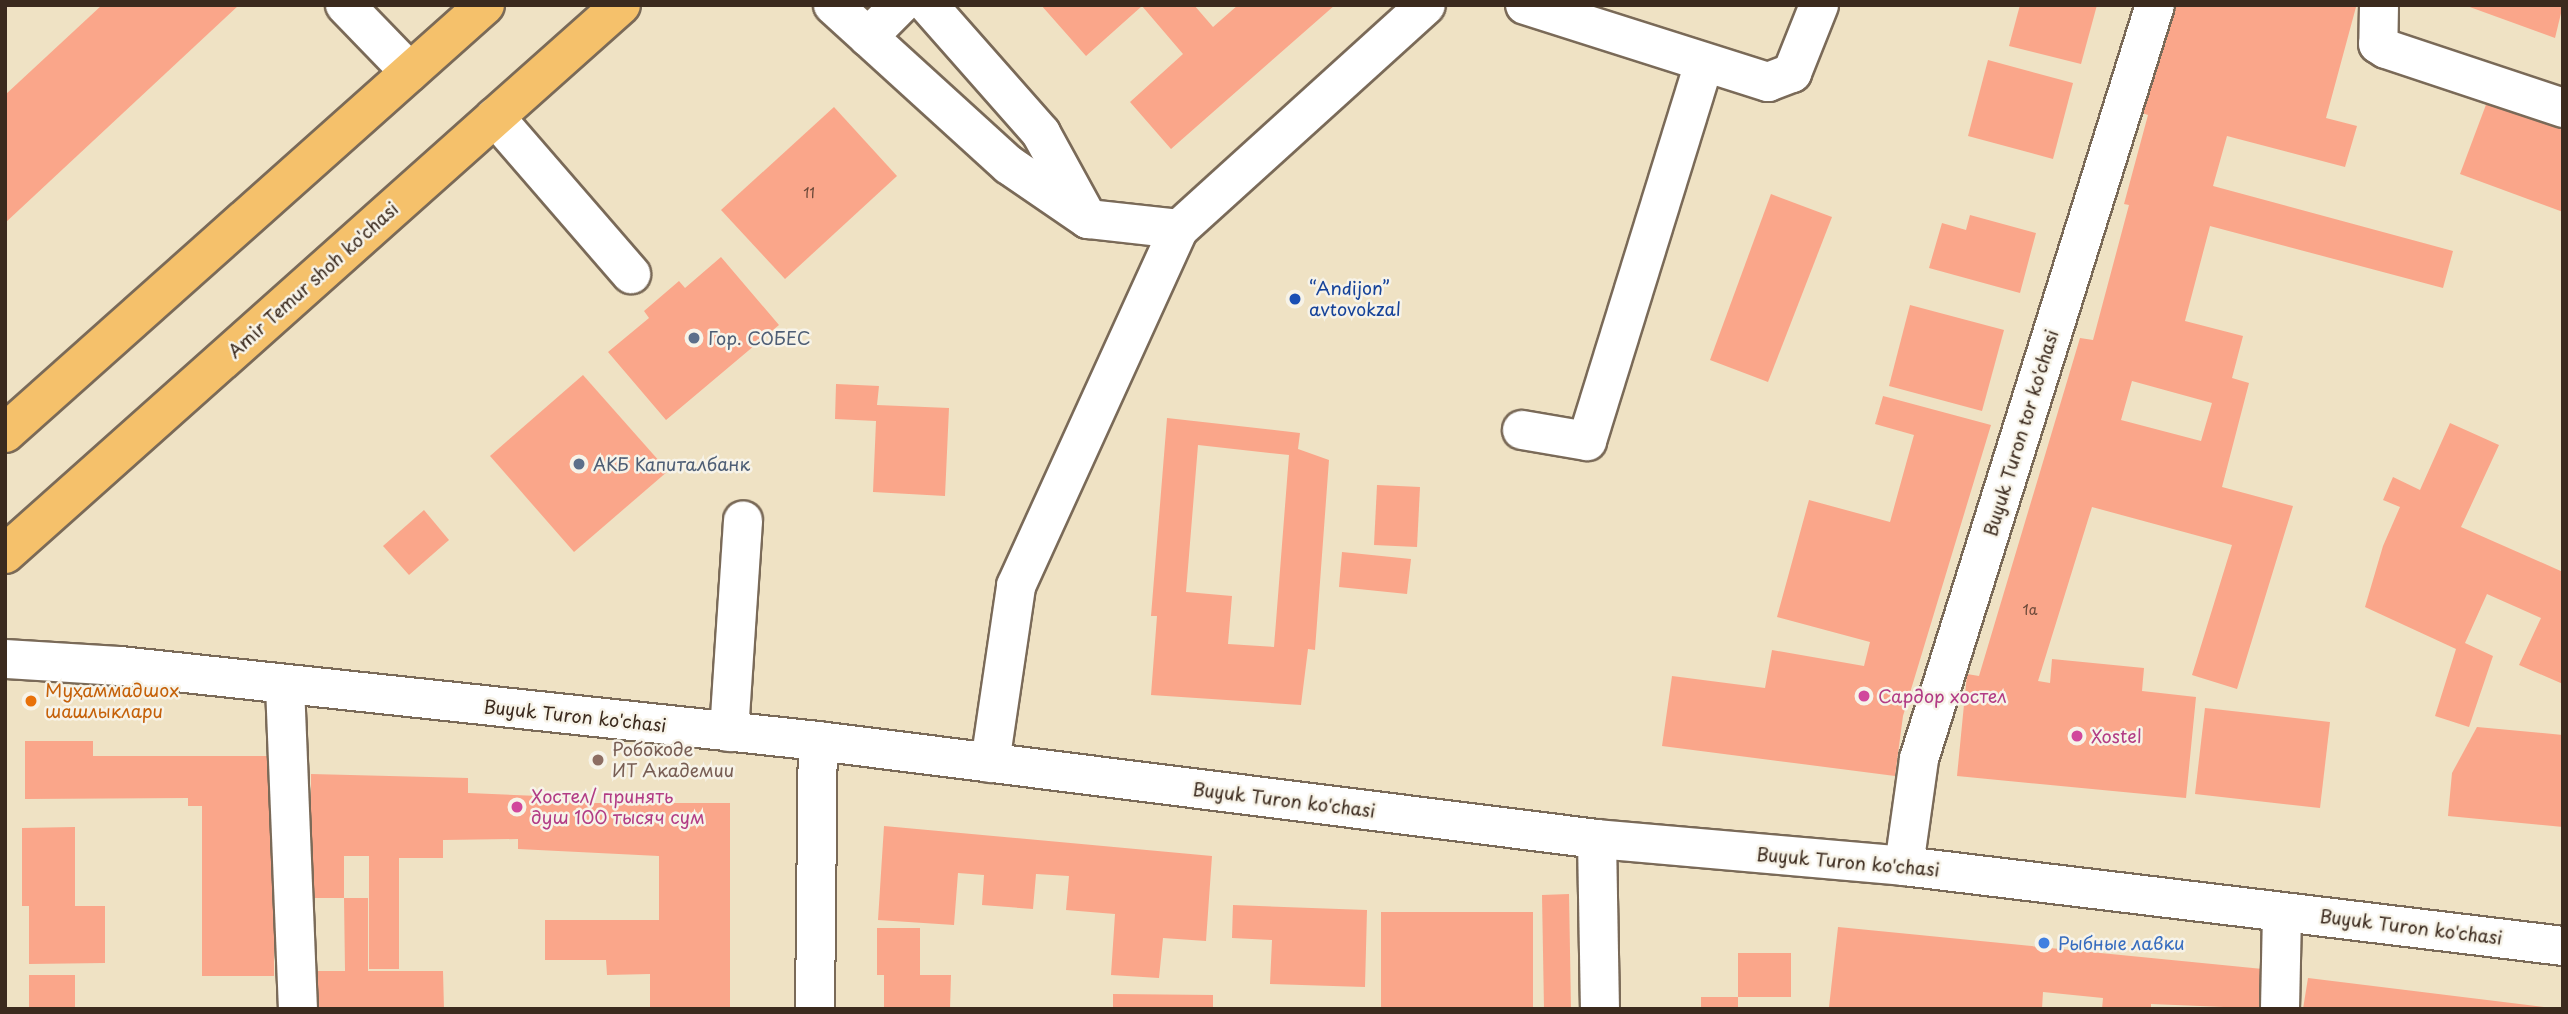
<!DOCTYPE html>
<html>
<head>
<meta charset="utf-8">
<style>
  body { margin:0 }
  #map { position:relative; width:2568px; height:1014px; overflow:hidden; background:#efe2c4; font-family:"Playpen Sans",sans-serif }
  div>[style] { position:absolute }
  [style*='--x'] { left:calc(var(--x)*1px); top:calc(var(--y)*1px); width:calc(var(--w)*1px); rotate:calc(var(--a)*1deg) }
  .building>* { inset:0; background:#faa68a }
  .roads { filter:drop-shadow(2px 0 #7a6a58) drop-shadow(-2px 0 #7a6a58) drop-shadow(0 2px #7a6a58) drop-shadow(0 -2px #7a6a58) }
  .minor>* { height:38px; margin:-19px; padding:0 19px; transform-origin:19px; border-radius:19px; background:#fff }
  .major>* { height:38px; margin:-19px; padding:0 19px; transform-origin:19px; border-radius:19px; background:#f5c16b }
  .dots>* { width:19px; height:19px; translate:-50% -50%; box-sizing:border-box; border:4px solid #f7f3e8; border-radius:50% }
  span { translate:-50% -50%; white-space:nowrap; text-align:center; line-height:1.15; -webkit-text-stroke:5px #f7f3e8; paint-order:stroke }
  .number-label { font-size:14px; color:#6b4939 }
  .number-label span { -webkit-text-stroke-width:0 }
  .street-label { font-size:18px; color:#3b2a1e }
  .transit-label { font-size:18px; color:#164399 }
  .left { translate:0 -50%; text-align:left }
  .service-label { font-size:18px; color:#4e5e75 }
  .food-label { font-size:18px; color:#c56008 }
  .hotel-label { font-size:18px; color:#b23c85 }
  .education-label { font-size:18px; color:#785e54 }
  .shop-label { font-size:18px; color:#366cbe }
  .frame { position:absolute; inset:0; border:7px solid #3b2a1e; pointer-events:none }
</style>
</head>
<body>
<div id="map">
  <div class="building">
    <div style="clip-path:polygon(102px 5px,239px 5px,5px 223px,5px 95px)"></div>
    <div style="clip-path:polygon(1041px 5px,1194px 5px,1213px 27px,1238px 5px,1335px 5px,1171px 149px,1130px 102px,1183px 54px,1142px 6px,1086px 56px)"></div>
    <div style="clip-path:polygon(2020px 5px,2097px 5px,2081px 64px,2009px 46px)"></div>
    <div style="clip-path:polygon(evenodd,2171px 5px,2356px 7px,2326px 118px,2357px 126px,2345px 167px,2227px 136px,2213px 186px,2453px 251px,2443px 288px,2210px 226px,2185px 321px,2243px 336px,2232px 378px,2249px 383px,2222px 487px,2293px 506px,2237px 689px,2192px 675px,2232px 545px,2092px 507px,2038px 681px,2050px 683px,2052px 659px,2144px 668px,2142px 691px,2196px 697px,2186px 798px,1957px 776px,1967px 674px,1979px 676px,2080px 338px,2093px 340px,2129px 205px,2124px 204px,2148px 115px,2142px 113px,2171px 5px,2132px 381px,2212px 403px,2201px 441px,2121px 420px,2132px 381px)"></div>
    <div style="clip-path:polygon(2563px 5px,2555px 38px,2467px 6px,2467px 5px)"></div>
    <div style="clip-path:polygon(1988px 60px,2073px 83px,2053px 159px,1968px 136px)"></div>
    <div style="clip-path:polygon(2490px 94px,2563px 121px,2563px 212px,2460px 174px)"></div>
    <div style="clip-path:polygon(834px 107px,897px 176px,785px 279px,721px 210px)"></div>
    <div style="clip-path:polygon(1771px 194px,1832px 217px,1768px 382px,1710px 360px)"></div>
    <div style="clip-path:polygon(1970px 215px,2036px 233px,2020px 293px,1929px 268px,1942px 223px,1966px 230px)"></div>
    <div style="clip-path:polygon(721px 257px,779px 325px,666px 420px,608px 352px,649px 318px,644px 311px,679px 281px,685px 288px)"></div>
    <div style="clip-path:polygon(1910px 305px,2004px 330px,1982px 411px,1889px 386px)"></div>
    <div style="clip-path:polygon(583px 375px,668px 471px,574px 552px,490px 456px)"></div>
    <div style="clip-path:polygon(836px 384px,879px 386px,877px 405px,949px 408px,945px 496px,873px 492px,876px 421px,835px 419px)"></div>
    <div style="clip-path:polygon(1883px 396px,1991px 425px,1903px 716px,1895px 776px,1662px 746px,1672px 676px,1765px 688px,1772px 650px,1864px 666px,1870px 642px,1777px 617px,1809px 500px,1890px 522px,1914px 435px,1875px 424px)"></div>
    <div style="clip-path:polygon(evenodd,1167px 418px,1300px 433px,1298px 449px,1329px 460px,1315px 650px,1308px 649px,1301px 705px,1151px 695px,1157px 616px,1151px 616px,1167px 418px,1198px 445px,1289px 455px,1274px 647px,1228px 644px,1232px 596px,1186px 592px,1198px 445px)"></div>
    <div style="clip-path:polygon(2450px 423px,2499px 445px,2461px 527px,2563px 572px,2563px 684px,2519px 665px,2541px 618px,2487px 594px,2465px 643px,2493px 656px,2469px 727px,2435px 716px,2456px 649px,2365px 607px,2383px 546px,2400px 507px,2383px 500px,2393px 477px,2420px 490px)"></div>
    <div style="clip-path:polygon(1377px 485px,1420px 487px,1417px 547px,1374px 545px)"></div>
    <div style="clip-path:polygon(424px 510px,449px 540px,409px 575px,383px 546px)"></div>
    <div style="clip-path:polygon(1342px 552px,1411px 559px,1407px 594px,1339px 587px)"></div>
    <div style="clip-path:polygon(2205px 708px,2330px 722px,2320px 808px,2195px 794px)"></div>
    <div style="clip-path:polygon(2477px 727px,2563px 735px,2563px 827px,2448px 816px,2452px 773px)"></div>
    <div style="clip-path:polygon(25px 741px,93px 741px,93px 756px,279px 756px,274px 806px,274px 976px,202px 976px,202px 806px,188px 806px,188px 798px,25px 799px)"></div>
    <div style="clip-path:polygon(311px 774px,468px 778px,468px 793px,588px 798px,588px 803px,730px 803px,730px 1009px,650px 1009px,650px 974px,607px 975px,606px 960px,545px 960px,545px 920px,659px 920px,659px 856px,518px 849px,518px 839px,443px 840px,443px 858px,399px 858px,399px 969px,369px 969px,369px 856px,344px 856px,344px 898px,311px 898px)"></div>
    <div style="clip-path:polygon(884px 826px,1212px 856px,1206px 941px,1163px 938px,1159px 978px,1111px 975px,1115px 914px,1066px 910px,1069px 876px,1036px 874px,1033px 909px,982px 905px,984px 875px,958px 873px,954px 925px,878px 920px)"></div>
    <div style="clip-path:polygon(75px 827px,75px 906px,105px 906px,105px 963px,29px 964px,29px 906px,22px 906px,22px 828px)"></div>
    <div style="clip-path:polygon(1569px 894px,1571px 1009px,1544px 1009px,1542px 895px)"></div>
    <div style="clip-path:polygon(344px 898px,368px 898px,368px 971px,443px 971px,444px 1009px,306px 1009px,306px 971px,345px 971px)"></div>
    <div style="clip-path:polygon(1233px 905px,1367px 910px,1365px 987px,1270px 984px,1272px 940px,1232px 938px)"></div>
    <div style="clip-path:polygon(1381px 912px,1533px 912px,1533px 1009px,1381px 1009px)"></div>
    <div style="clip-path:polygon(1838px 927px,2273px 970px,2273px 1009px,2151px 1004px,2151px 1009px,2102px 1009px,2103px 998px,2043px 992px,2042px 1009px,1829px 1007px)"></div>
    <div style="clip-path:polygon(877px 928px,920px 928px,920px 975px,951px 975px,950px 1009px,884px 1009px,884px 975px,877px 975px)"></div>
    <div style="clip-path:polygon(1738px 953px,1791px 953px,1791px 997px,1738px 997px,1738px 1009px,1701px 1009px,1701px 997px,1738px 997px)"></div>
    <div style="clip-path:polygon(29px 975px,75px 975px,75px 1009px,29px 1009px)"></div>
    <div style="clip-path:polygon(2308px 978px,2544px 1007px,2544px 1009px,2303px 1009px)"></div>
    <div style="clip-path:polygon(1113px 994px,1213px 995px,1213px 1009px,1113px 1009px)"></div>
  </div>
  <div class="roads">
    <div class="minor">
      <div style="--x:345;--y:5;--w:93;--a:45.9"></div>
      <div style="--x:833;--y:5;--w:238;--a:42.3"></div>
      <div style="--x:1009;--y:165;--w:96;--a:34.4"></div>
      <div style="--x:1088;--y:219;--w:98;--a:-118.7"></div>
      <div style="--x:1041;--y:133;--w:171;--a:-131.4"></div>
      <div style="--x:1525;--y:5;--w:255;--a:17.6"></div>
      <div style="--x:1768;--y:82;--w:26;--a:-21"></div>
      <div style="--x:1792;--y:73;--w:73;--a:-68.3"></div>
      <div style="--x:2379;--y:5;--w:39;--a:91"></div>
      <div style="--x:2378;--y:44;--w:9;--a:32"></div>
      <div style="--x:2386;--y:49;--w:187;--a:18.4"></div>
      <div style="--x:868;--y:37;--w:45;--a:-45"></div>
      <div style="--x:495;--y:117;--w:208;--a:49.1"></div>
      <div style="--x:1179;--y:229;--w:333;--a:-42.2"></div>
      <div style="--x:1522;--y:430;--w:66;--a:9.6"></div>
      <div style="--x:1587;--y:441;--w:395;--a:-72.8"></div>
      <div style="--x:5;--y:659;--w:115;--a:3.5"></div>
      <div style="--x:120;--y:666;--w:702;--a:6.13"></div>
      <div style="--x:818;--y:741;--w:785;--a:7.17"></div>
      <div style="--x:1597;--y:839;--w:308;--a:5"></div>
      <div style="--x:1904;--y:866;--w:664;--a:6.92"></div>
      <div style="--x:285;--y:686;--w:323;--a:87.7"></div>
      <div style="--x:729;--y:732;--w:212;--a:-86.2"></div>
      <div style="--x:990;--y:763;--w:179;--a:-81.6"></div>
      <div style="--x:1016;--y:586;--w:392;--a:-65.5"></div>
      <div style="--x:1179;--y:229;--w:92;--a:-173.7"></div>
      <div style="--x:1597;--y:839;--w:170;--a:89"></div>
      <div style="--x:1904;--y:866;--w:108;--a:-82"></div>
      <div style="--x:1919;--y:759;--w:790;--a:-72.62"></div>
      <div style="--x:815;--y:1009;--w:268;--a:-89.4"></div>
      <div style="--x:2280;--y:1009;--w:97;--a:-88.8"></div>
    </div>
    <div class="major">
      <div style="--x:5;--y:433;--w:643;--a:-41.72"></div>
      <div style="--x:5;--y:554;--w:825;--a:-41.71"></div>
    </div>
  </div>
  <div class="dots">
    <div style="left:1295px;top:299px;background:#1a4fb4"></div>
    <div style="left:694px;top:338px;background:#5c6f8a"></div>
    <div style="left:579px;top:464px;background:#5c6f8a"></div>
    <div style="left:1864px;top:696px;background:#d1479c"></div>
    <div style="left:31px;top:701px;background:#e8710a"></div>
    <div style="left:2077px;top:736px;background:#d1479c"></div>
    <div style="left:598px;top:760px;background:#8d6e63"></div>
    <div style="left:517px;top:807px;background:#d1479c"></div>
    <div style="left:2044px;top:943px;background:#3f7fe0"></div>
  </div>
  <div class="number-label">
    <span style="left:809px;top:193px">11</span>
    <span style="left:2030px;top:610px">1a</span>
  </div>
  <div class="street-label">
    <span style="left:313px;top:280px;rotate:-42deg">Amir Temur shoh ko'chasi</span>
    <span style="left:2021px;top:433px;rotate:-73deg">Buyuk Turon tor ko'chasi</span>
    <span style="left:575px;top:716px;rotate:6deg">Buyuk Turon ko'chasi</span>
    <span style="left:1284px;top:800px;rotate:7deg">Buyuk Turon ko'chasi</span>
    <span style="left:1848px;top:862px;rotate:5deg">Buyuk Turon ko'chasi</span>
    <span style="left:2411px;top:927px;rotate:7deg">Buyuk Turon ko'chasi</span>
  </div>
  <div class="transit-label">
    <span class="left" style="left:1309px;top:299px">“Andijon”<br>avtovokzal</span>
  </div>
  <div class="service-label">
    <span class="left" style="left:708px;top:338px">Гор. СОБЕС</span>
    <span class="left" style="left:593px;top:464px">АКБ Капиталбанк</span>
  </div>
  <div class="food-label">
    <span class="left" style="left:45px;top:701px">Муҳаммадшох<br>шашлыклари</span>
  </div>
  <div class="hotel-label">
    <span class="left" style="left:1878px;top:696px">Сардор хостел</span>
    <span class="left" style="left:2091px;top:736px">Xostel</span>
    <span class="left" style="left:531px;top:807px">Хостел/ принять<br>душ 100 тысяч сум</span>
  </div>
  <div class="education-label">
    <span class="left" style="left:612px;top:760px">Робокоде<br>ИТ Академии</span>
  </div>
  <div class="shop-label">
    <span class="left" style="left:2058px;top:943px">Рыбные лавки</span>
  </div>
  <div class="frame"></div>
</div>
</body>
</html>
